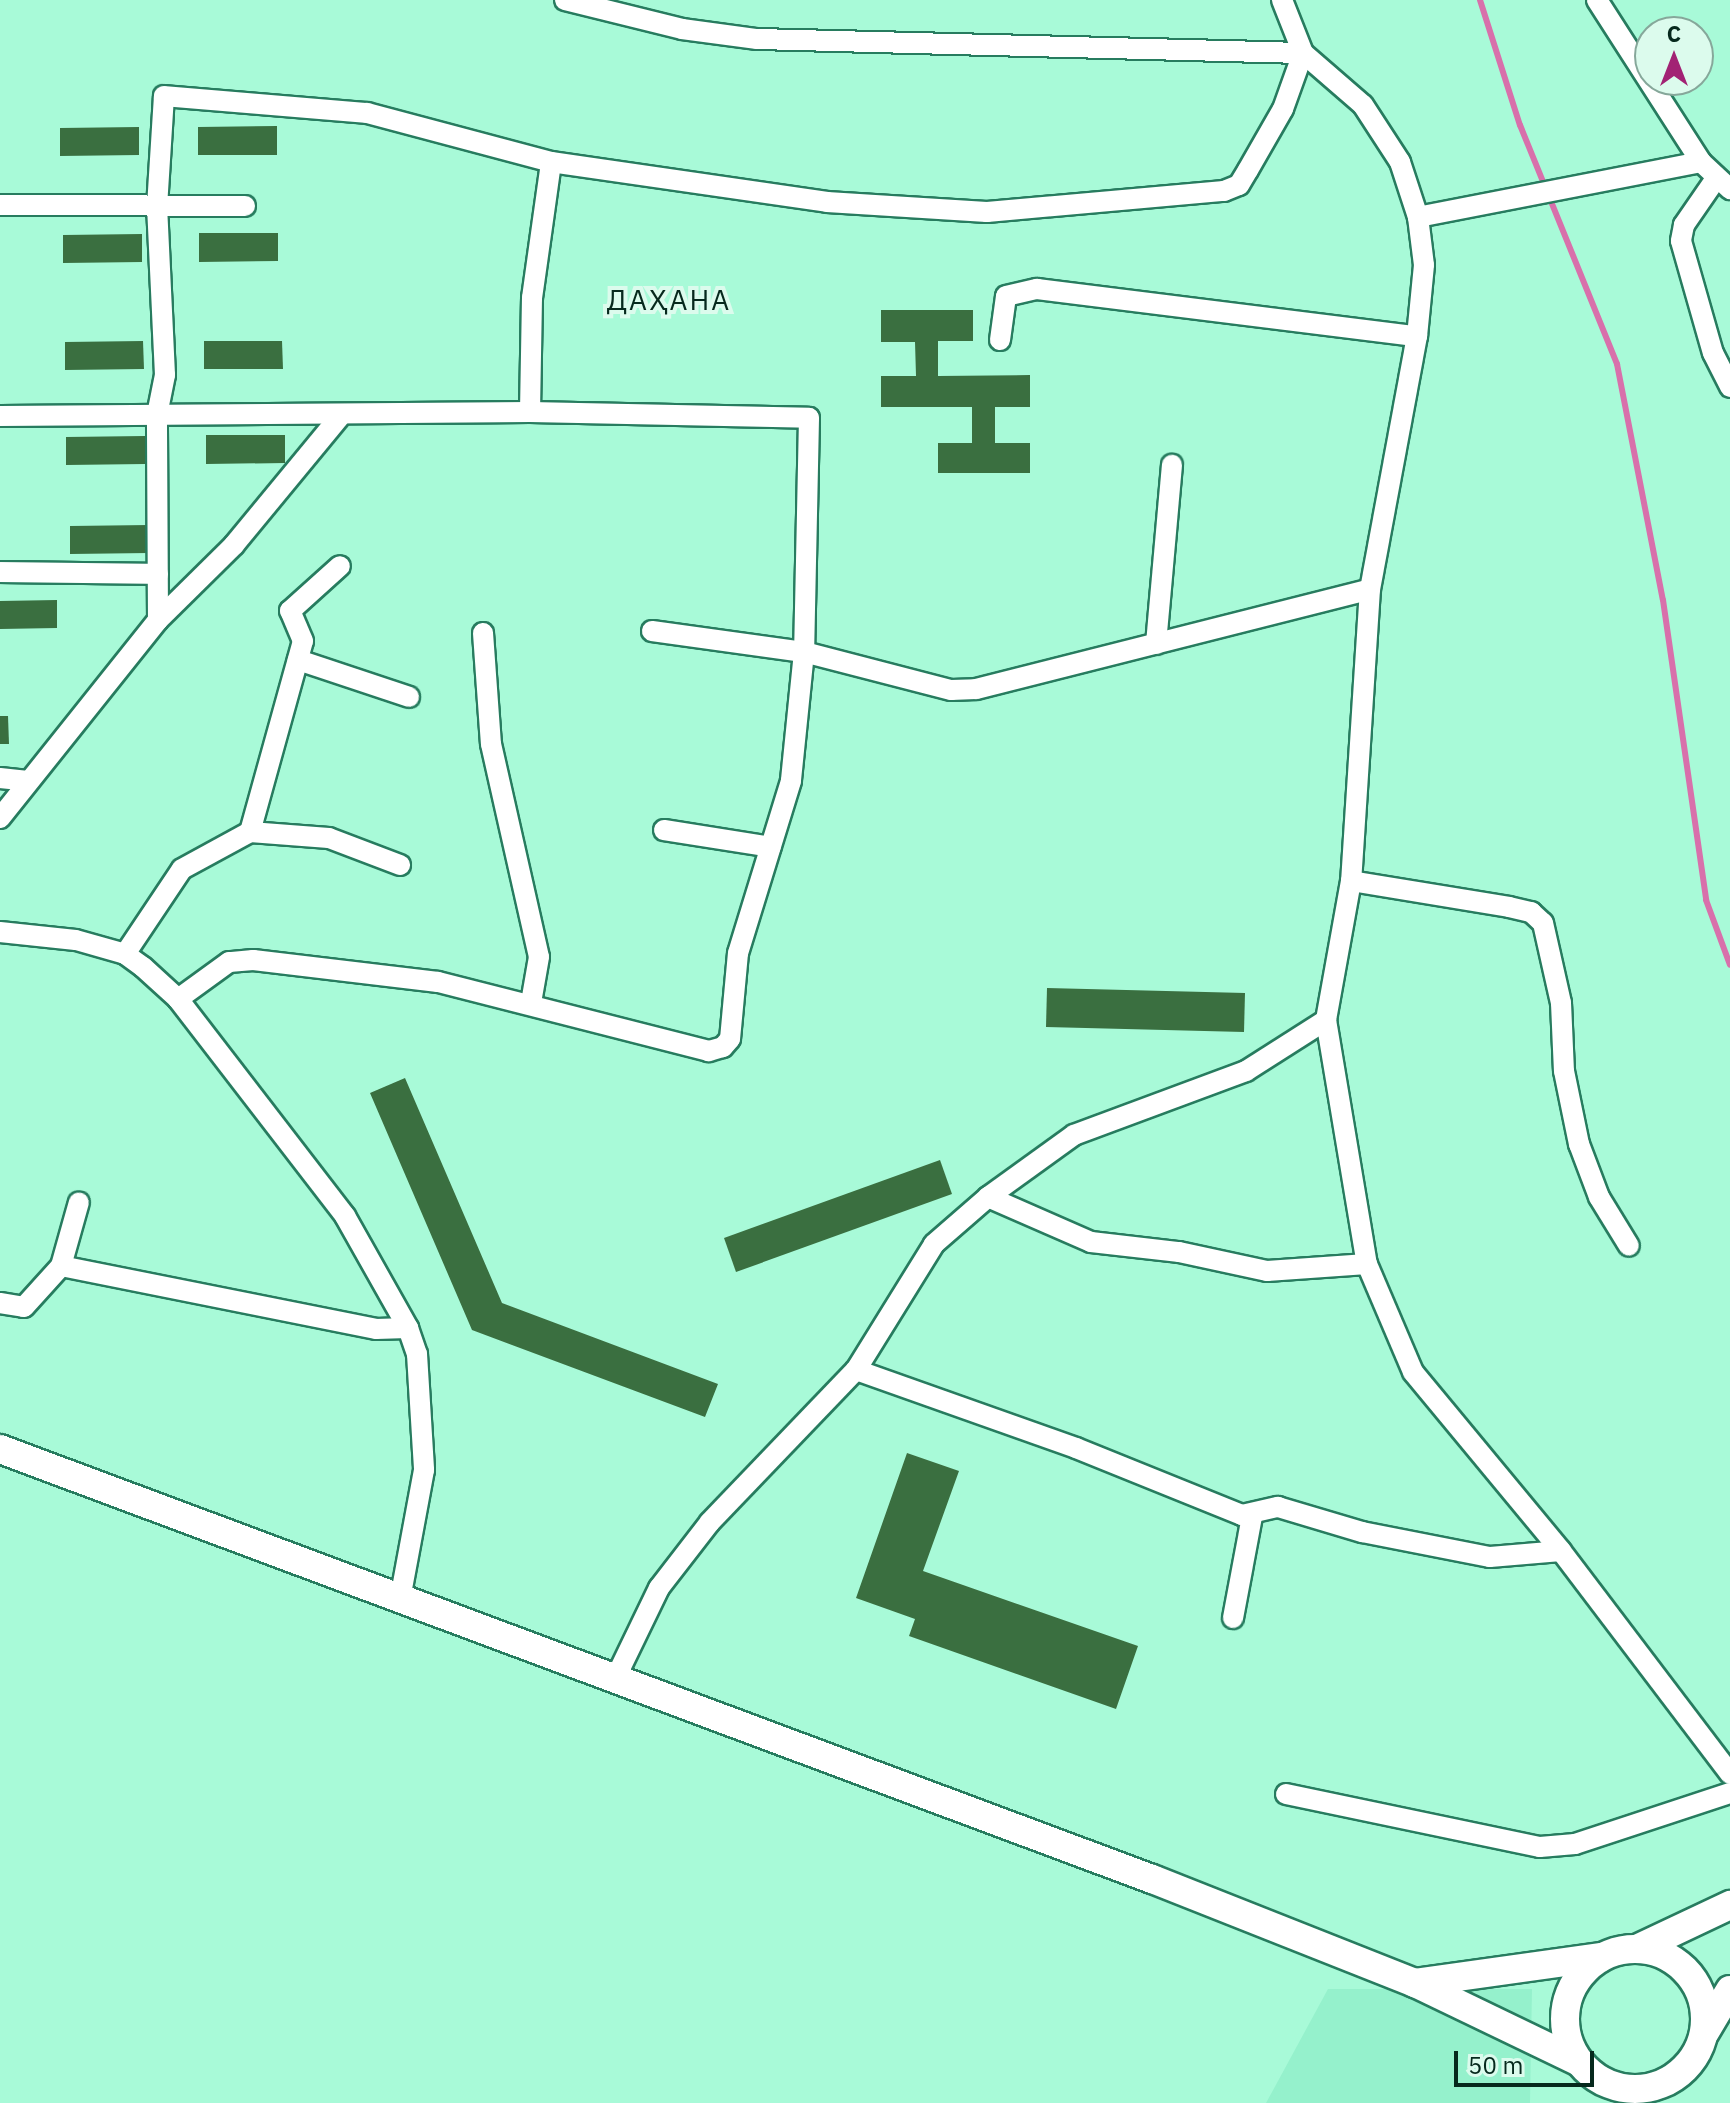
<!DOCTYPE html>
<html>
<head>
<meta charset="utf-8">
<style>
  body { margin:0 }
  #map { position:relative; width:1730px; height:2103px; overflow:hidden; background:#a8fad8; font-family:"IBM Plex Sans",sans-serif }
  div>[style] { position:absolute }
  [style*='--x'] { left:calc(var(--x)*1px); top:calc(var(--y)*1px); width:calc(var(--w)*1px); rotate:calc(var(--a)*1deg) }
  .built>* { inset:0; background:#95f1cc }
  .stream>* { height:6px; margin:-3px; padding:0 3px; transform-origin:3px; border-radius:3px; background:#d870ab }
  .building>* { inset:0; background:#3a6f40 }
  .roads { filter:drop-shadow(2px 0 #277c5f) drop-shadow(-2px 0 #277c5f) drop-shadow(0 2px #277c5f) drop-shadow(0 -2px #277c5f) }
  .minor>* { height:20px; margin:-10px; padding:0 10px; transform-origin:10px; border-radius:10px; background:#fff }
  .secondary>* { height:28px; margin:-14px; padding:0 14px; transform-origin:14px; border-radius:14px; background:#fff }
  .secondary>.ring { margin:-14px; padding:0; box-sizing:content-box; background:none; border:28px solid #fff; border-radius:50% }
  span { translate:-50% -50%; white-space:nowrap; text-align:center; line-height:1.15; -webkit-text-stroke:8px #dcfbed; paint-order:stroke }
  .quarter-label { font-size:28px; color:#06291d; letter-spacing:2px }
  .north { position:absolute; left:1634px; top:16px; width:80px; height:80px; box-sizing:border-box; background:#dcfbed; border:2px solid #86a79a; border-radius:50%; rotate:0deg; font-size:22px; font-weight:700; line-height:32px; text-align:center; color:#06291d }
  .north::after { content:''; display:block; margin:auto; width:28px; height:36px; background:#a22274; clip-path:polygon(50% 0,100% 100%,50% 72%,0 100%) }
  .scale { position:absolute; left:1454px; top:2051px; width:140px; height:36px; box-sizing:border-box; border:4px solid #06291d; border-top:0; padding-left:10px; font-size:24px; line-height:28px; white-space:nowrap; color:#06291d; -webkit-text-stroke:6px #dcfbed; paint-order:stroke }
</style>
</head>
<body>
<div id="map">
  <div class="built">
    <div style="clip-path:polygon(1328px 1989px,1532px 1989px,1530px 2103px,1266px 2103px)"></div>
  </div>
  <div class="stream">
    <div style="--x:1480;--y:0;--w:131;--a:72.3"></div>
    <div style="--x:1520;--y:125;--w:258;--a:67.9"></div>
    <div style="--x:1617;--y:364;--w:240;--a:79"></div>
    <div style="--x:1663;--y:600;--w:303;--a:81.8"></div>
    <div style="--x:1706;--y:900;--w:69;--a:69.7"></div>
  </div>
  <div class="building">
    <div style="clip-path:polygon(277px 126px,277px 155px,198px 155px,198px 127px)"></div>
    <div style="clip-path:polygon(139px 127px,139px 155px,60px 156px,60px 128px)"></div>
    <div style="clip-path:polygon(199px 233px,278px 233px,278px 261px,199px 262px)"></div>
    <div style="clip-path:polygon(142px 234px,142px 262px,63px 263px,63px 235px)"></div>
    <div style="clip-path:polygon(881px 310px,973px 310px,973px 341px,938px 341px,938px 376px,1030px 375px,1030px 407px,995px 407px,995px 443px,1030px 443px,1030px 473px,938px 473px,938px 443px,972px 443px,972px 407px,881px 407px,881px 376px,916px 376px,915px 342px,881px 342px)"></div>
    <div style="clip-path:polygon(143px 341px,144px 369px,65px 370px,65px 342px)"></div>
    <div style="clip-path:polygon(204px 341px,282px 341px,283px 369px,204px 369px)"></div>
    <div style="clip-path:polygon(206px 435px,285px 435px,285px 463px,206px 464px)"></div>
    <div style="clip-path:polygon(145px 436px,145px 464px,66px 465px,66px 437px)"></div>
    <div style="clip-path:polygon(149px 525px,149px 553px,70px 554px,70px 526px)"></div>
    <div style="clip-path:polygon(57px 600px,57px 628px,0 629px,0 601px)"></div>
    <div style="clip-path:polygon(0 716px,8px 716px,9px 744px,0 744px)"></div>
    <div style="clip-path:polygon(1047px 988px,1245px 993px,1244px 1032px,1046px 1027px)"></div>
    <div style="clip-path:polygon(405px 1078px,502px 1303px,718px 1384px,705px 1417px,472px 1330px,370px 1093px)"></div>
    <div style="clip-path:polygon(940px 1160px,952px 1194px,736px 1272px,724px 1238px)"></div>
    <div style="clip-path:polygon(907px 1453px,959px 1471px,923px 1571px,1138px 1646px,1116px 1709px,909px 1636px,915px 1619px,856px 1598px)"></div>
  </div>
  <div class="roads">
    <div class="minor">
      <div style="--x:565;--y:0;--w:121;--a:13.9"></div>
      <div style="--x:682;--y:29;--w:76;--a:7.6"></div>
      <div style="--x:757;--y:39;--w:546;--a:1.47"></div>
      <div style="--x:1303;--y:53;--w:79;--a:40.9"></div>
      <div style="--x:1363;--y:105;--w:68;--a:57"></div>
      <div style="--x:1400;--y:162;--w:58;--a:71.9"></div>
      <div style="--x:1418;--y:217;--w:48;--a:82.9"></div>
      <div style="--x:1424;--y:265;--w:71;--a:95.6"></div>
      <div style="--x:1417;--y:336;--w:257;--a:100.5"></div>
      <div style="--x:1370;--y:589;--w:293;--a:93.7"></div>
      <div style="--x:1351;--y:881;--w:141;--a:100.2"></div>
      <div style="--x:1326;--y:1020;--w:247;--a:80.5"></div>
      <div style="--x:1367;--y:1264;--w:117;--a:66.9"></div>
      <div style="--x:1413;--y:1372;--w:232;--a:50.4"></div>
      <div style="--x:1561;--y:1551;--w:280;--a:52.8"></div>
      <div style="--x:1597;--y:0;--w:193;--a:57.3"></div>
      <div style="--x:1701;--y:162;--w:40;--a:43"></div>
      <div style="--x:1715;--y:180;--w:55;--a:124.6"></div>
      <div style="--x:1684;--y:225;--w:16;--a:101"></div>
      <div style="--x:1681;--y:241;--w:116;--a:74.1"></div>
      <div style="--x:1713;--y:353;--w:38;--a:63"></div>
      <div style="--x:0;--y:205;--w:245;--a:0.2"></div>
      <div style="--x:1418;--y:217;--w:288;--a:-11"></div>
      <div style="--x:1000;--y:340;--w:44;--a:-82.2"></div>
      <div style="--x:1006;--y:296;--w:32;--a:-13"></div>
      <div style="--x:1037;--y:289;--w:383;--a:7.1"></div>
      <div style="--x:530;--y:412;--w:114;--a:-89"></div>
      <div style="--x:532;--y:298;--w:137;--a:-82"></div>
      <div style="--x:551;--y:162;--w:279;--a:8.2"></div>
      <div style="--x:827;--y:202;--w:160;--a:3.6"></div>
      <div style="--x:987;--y:212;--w:238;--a:-5.1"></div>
      <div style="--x:1224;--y:191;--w:16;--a:-22"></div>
      <div style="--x:1239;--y:185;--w:17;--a:-59"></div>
      <div style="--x:1248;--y:170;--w:70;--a:-60.2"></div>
      <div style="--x:1283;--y:109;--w:59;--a:-70.3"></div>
      <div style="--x:1303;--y:53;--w:57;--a:-111.6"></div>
      <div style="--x:0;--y:416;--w:530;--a:-0.43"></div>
      <div style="--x:530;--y:412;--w:279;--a:1.2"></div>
      <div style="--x:809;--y:418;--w:234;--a:91.2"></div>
      <div style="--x:804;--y:652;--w:130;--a:95.8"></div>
      <div style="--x:791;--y:781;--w:180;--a:107.1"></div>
      <div style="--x:738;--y:953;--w:86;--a:95.3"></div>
      <div style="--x:730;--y:1039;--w:11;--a:131"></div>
      <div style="--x:723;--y:1047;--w:15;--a:164"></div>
      <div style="--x:709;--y:1051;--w:280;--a:-165.7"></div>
      <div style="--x:438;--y:982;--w:186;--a:-173.2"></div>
      <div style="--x:253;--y:960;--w:24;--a:175"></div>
      <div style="--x:229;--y:962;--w:63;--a:144"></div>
      <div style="--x:0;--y:572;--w:158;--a:0.7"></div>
      <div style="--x:158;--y:620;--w:107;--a:-44.6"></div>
      <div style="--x:234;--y:545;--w:168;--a:-50.5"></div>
      <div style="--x:652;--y:631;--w:153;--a:7.9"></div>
      <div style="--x:804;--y:652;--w:152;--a:14.5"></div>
      <div style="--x:951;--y:690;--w:25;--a:-2"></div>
      <div style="--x:976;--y:689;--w:406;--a:-14.2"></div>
      <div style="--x:483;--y:633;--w:111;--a:85.9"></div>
      <div style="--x:491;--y:744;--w:218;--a:77.3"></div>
      <div style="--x:539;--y:957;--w:47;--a:99.9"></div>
      <div style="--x:1156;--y:644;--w:180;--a:-84.9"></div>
      <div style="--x:298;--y:660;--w:117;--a:18.4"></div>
      <div style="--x:0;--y:778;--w:28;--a:6"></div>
      <div style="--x:0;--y:818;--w:253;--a:-51.4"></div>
      <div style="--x:158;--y:620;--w:205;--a:-90.3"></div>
      <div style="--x:157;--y:415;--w:41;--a:-78.7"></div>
      <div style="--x:165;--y:375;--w:168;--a:-92.7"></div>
      <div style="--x:157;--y:207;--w:111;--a:-86.4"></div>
      <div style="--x:164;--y:96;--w:204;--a:4.8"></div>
      <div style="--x:367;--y:113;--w:190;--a:14.9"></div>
      <div style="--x:664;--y:830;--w:108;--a:9"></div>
      <div style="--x:250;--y:832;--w:79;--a:4.3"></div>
      <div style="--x:329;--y:838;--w:76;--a:20.8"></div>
      <div style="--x:1351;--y:881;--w:160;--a:9.3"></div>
      <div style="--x:1509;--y:907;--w:23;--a:13"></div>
      <div style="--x:1531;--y:912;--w:16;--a:43"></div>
      <div style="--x:1543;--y:923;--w:82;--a:77.3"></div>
      <div style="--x:1561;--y:1003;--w:68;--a:87.5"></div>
      <div style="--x:1564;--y:1071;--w:75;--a:78.4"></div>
      <div style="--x:1579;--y:1144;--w:57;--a:69.3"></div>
      <div style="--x:1599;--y:1197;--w:57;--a:58.5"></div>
      <div style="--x:0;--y:932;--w:76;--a:6"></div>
      <div style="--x:76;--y:940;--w:51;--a:15.9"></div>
      <div style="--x:125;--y:954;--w:22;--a:36"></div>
      <div style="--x:143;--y:967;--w:47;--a:42.4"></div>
      <div style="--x:178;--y:999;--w:274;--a:52.4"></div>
      <div style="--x:345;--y:1216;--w:129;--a:60.6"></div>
      <div style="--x:408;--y:1328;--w:28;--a:71"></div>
      <div style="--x:417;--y:1354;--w:116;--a:86.5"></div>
      <div style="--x:424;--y:1470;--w:132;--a:100.5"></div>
      <div style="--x:125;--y:954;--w:102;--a:-56.2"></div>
      <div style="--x:182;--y:869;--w:77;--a:-28.6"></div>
      <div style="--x:250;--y:832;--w:198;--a:-74.5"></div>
      <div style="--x:303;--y:641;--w:33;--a:-113"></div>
      <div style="--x:290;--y:611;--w:67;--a:-42"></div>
      <div style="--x:988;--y:1197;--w:112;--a:23.6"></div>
      <div style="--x:1091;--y:1242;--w:89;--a:6.5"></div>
      <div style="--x:1179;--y:1252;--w:90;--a:12.2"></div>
      <div style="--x:1267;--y:1271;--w:100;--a:-4"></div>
      <div style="--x:61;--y:1266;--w:321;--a:11.3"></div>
      <div style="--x:376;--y:1329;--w:32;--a:-2"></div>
      <div style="--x:0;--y:1303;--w:24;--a:9"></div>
      <div style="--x:24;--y:1307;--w:55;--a:-47.9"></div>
      <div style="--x:61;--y:1266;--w:66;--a:-74.3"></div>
      <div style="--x:856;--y:1370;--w:233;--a:19.5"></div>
      <div style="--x:1076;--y:1448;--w:179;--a:22"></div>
      <div style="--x:1242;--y:1515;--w:37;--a:-13"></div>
      <div style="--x:1278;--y:1507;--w:88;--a:16.6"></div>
      <div style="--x:1362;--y:1532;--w:130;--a:11.1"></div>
      <div style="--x:1490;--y:1557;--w:71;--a:-4.8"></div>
      <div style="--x:1233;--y:1618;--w:104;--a:-79.4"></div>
      <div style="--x:616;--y:1677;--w:99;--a:-64.2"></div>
      <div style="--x:659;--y:1588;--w:83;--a:-52.3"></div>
      <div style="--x:710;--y:1522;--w:211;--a:-46.2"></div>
      <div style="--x:856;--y:1370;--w:148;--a:-58.2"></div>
      <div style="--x:934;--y:1244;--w:72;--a:-41"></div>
      <div style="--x:988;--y:1197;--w:106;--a:-35.8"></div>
      <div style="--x:1074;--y:1135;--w:184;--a:-20.4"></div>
      <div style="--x:1246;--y:1071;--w:95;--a:-32.5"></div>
      <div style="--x:1286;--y:1794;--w:259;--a:11.8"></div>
      <div style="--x:1540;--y:1847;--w:35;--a:-5"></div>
      <div style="--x:1575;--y:1844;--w:163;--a:-18.2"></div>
    </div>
    <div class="secondary">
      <div style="--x:0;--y:1449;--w:1230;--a:20.47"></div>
      <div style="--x:1152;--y:1879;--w:283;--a:21.6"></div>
      <div style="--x:1415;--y:1983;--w:182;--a:25.7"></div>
      <div style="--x:1639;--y:1948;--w:101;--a:-25.3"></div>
      <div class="ring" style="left:1565px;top:1949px;width:112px;height:112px"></div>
      <div style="--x:1415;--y:1983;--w:187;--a:-8"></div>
      <div style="--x:1705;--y:2032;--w:49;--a:-59.2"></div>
    </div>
  </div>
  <div class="quarter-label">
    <span style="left:669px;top:300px">ДАҲАНА</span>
  </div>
  <div class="north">С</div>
  <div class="scale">50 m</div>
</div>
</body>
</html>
